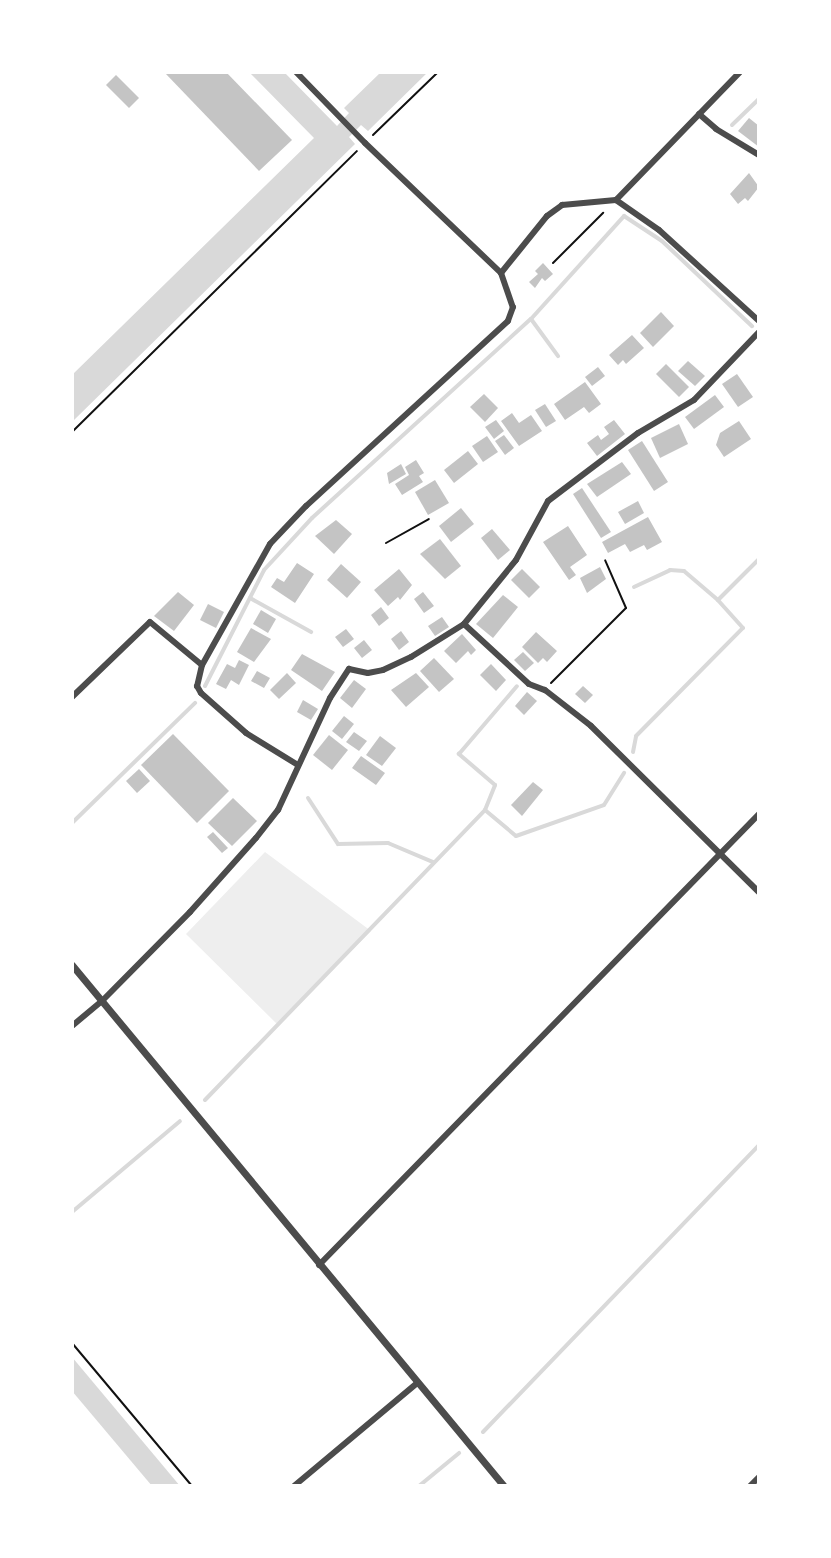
<!DOCTYPE html>
<html>
<head>
<meta charset="utf-8">
<style>
  body { margin:0 }
  #map { position:relative; width:831px; height:1558px; overflow:hidden; background:#fff; font-family:Lato,sans-serif }
  div>[style] { position:absolute }
  [style*='--x'] { left:calc(var(--x)*1px); top:calc(var(--y)*1px); width:calc(var(--w)*1px); rotate:calc(var(--a)*1deg) }
  .green>* { inset:0; background:#eee }
  .water>* { inset:0; background:#d9d9d9 }
  .stream>* { height:4px; margin:-2px; padding:0 2px; transform-origin:2px; border-radius:2px; background:#d9d9d9 }
  .building>* { inset:0; background:#c4c4c4 }
  .path>* { height:2px; margin:-1px; padding:0 1px; transform-origin:1px; border-radius:1px; background:#111 }
  .minor>* { height:6px; margin:-3px; padding:0 3px; transform-origin:3px; border-radius:3px; background:#4c4c4c }
  .tertiary>* { height:7px; margin:-3.5px; padding:0 3.5px; transform-origin:3.5px; border-radius:3.5px; background:#4c4c4c }
  span { translate:-50% -50%; white-space:nowrap; text-align:center; line-height:1.15; -webkit-text-stroke:7px #fff; paint-order:stroke }
  .frame { position:absolute; inset:0; border:74px solid #fff; pointer-events:none }
</style>
</head>
<body>
<div id="map">
  <div class="green">
    <div style="clip-path:polygon(265px 852px,371px 931px,278px 1025px,186px 934px)"></div>
  </div>
  <div class="water">
    <div style="clip-path:polygon(249px 72px,284px 72px,337px 126px,349px 113px,344px 108px,381px 72px,428px 72px,368px 131px,361px 125px,349px 137px,355px 144px,72px 422px,72px 375px,314px 138px)"></div>
    <div style="clip-path:polygon(72px 1357px,180px 1486px,152px 1486px,72px 1391px)"></div>
  </div>
  <div class="stream">
    <div style="--x:732;--y:125;--w:37;--a:-44"></div>
    <div style="--x:531;--y:319;--w:46;--a:53.9"></div>
    <div style="--x:634;--y:587;--w:40;--a:-25"></div>
    <div style="--x:670;--y:570;--w:14;--a:4"></div>
    <div style="--x:684;--y:571;--w:45;--a:40.5"></div>
    <div style="--x:718;--y:600;--w:58;--a:-45"></div>
    <div style="--x:250;--y:598;--w:70;--a:29.1"></div>
    <div style="--x:205;--y:686;--w:130;--a:-63"></div>
    <div style="--x:264;--y:570;--w:71;--a:-47.3"></div>
    <div style="--x:312;--y:518;--w:296;--a:-42.3"></div>
    <div style="--x:531;--y:319;--w:139;--a:-47.9"></div>
    <div style="--x:624;--y:216;--w:45;--a:33.3"></div>
    <div style="--x:662;--y:241;--w:124;--a:43.4"></div>
    <div style="--x:633;--y:752;--w:16;--a:-79"></div>
    <div style="--x:636;--y:736;--w:152;--a:-45.3"></div>
    <div style="--x:743;--y:628;--w:38;--a:-132"></div>
    <div style="--x:308;--y:798;--w:55;--a:56.9"></div>
    <div style="--x:338;--y:844;--w:50;--a:-1.1"></div>
    <div style="--x:388;--y:843;--w:49;--a:22.9"></div>
    <div style="--x:485;--y:810;--w:27;--a:-68"></div>
    <div style="--x:495;--y:785;--w:48;--a:-139.3"></div>
    <div style="--x:459;--y:754;--w:89;--a:-49.5"></div>
    <div style="--x:72;--y:823;--w:172;--a:-44.3"></div>
    <div style="--x:205;--y:1100;--w:403;--a:-46"></div>
    <div style="--x:485;--y:810;--w:40;--a:40"></div>
    <div style="--x:516;--y:836;--w:93;--a:-19.4"></div>
    <div style="--x:604;--y:805;--w:38;--a:-58"></div>
    <div style="--x:72;--y:1212;--w:141;--a:-40.1"></div>
    <div style="--x:483;--y:1432;--w:398;--a:-46.1"></div>
    <div style="--x:419;--y:1486;--w:52;--a:-39.5"></div>
  </div>
  <div class="building">
    <div style="clip-path:polygon(226px 72px,292px 140px,259px 171px,165px 73px)"></div>
    <div style="clip-path:polygon(116px 75px,139px 98px,129px 108px,106px 85px)"></div>
    <div style="clip-path:polygon(749px 118px,759px 126px,759px 147px,738px 131px)"></div>
    <div style="clip-path:polygon(749px 173px,759px 187px,748px 201px,745px 198px,738px 204px,730px 194px)"></div>
    <div style="clip-path:polygon(543px 263px,553px 274px,545px 281px,542px 278px,535px 288px,529px 282px,538px 274px,535px 271px)"></div>
    <div style="clip-path:polygon(661px 312px,674px 326px,653px 347px,640px 333px)"></div>
    <div style="clip-path:polygon(632px 335px,644px 348px,626px 364px,623px 360px,618px 365px,609px 355px)"></div>
    <div style="clip-path:polygon(688px 361px,705px 376px,695px 386px,678px 371px)"></div>
    <div style="clip-path:polygon(666px 364px,689px 387px,679px 397px,656px 374px)"></div>
    <div style="clip-path:polygon(598px 367px,605px 376px,592px 386px,585px 377px)"></div>
    <div style="clip-path:polygon(737px 374px,753px 397px,738px 407px,722px 384px)"></div>
    <div style="clip-path:polygon(585px 382px,601px 404px,589px 413px,584px 407px,565px 420px,554px 404px)"></div>
    <div style="clip-path:polygon(484px 394px,498px 408px,485px 422px,470px 407px)"></div>
    <div style="clip-path:polygon(715px 395px,724px 407px,694px 429px,685px 417px)"></div>
    <div style="clip-path:polygon(545px 404px,556px 421px,546px 427px,535px 410px)"></div>
    <div style="clip-path:polygon(512px 413px,519px 423px,531px 415px,542px 431px,519px 446px,501px 421px)"></div>
    <div style="clip-path:polygon(496px 420px,504px 431px,494px 439px,485px 427px)"></div>
    <div style="clip-path:polygon(614px 420px,625px 434px,597px 456px,587px 443px,598px 435px,601px 440px,609px 434px,604px 427px)"></div>
    <div style="clip-path:polygon(739px 421px,751px 439px,724px 457px,716px 445px,720px 433px)"></div>
    <div style="clip-path:polygon(679px 424px,688px 444px,660px 458px,651px 438px)"></div>
    <div style="clip-path:polygon(504px 435px,514px 448px,505px 455px,495px 441px)"></div>
    <div style="clip-path:polygon(487px 436px,498px 452px,483px 462px,472px 446px)"></div>
    <div style="clip-path:polygon(642px 441px,668px 482px,654px 491px,628px 450px)"></div>
    <div style="clip-path:polygon(468px 451px,478px 464px,454px 483px,444px 470px)"></div>
    <div style="clip-path:polygon(416px 460px,424px 473px,419px 476px,423px 482px,402px 495px,395px 484px,409px 475px,405px 467px)"></div>
    <div style="clip-path:polygon(622px 462px,631px 474px,597px 497px,587px 484px)"></div>
    <div style="clip-path:polygon(401px 464px,406px 474px,389px 484px,387px 473px)"></div>
    <div style="clip-path:polygon(435px 480px,449px 503px,428px 515px,415px 492px)"></div>
    <div style="clip-path:polygon(582px 488px,611px 532px,601px 538px,573px 494px)"></div>
    <div style="clip-path:polygon(638px 501px,644px 513px,625px 524px,618px 512px)"></div>
    <div style="clip-path:polygon(461px 508px,474px 524px,451px 542px,439px 526px)"></div>
    <div style="clip-path:polygon(648px 517px,662px 542px,647px 550px,644px 545px,630px 552px,625px 544px,608px 553px,602px 542px)"></div>
    <div style="clip-path:polygon(336px 520px,352px 534px,334px 554px,315px 536px)"></div>
    <div style="clip-path:polygon(568px 526px,587px 555px,570px 567px,576px 575px,569px 580px,543px 542px)"></div>
    <div style="clip-path:polygon(492px 529px,510px 550px,498px 560px,481px 538px)"></div>
    <div style="clip-path:polygon(440px 539px,461px 566px,445px 579px,420px 554px)"></div>
    <div style="clip-path:polygon(297px 563px,314px 574px,295px 603px,271px 587px,277px 578px,284px 582px)"></div>
    <div style="clip-path:polygon(341px 564px,361px 582px,347px 598px,327px 580px)"></div>
    <div style="clip-path:polygon(600px 567px,606px 579px,587px 593px,580px 578px)"></div>
    <div style="clip-path:polygon(399px 569px,412px 585px,400px 600px,398px 597px,388px 606px,374px 590px)"></div>
    <div style="clip-path:polygon(522px 569px,540px 587px,529px 598px,511px 580px)"></div>
    <div style="clip-path:polygon(178px 592px,194px 605px,174px 631px,154px 616px)"></div>
    <div style="clip-path:polygon(423px 592px,434px 606px,424px 613px,414px 599px)"></div>
    <div style="clip-path:polygon(503px 595px,518px 607px,493px 638px,476px 624px)"></div>
    <div style="clip-path:polygon(208px 604px,224px 612px,216px 628px,200px 620px)"></div>
    <div style="clip-path:polygon(381px 607px,389px 618px,379px 626px,371px 615px)"></div>
    <div style="clip-path:polygon(261px 610px,276px 619px,268px 633px,253px 624px)"></div>
    <div style="clip-path:polygon(442px 617px,449px 627px,435px 636px,428px 626px)"></div>
    <div style="clip-path:polygon(251px 628px,271px 639px,254px 662px,237px 652px)"></div>
    <div style="clip-path:polygon(346px 629px,354px 639px,343px 647px,335px 637px)"></div>
    <div style="clip-path:polygon(401px 631px,409px 642px,399px 650px,391px 639px)"></div>
    <div style="clip-path:polygon(536px 632px,557px 651px,547px 662px,543px 658px,538px 663px,522px 647px)"></div>
    <div style="clip-path:polygon(462px 634px,476px 650px,471px 655px,468px 651px,456px 663px,444px 651px)"></div>
    <div style="clip-path:polygon(364px 640px,372px 650px,362px 658px,354px 648px)"></div>
    <div style="clip-path:polygon(523px 652px,534px 663px,525px 671px,514px 660px)"></div>
    <div style="clip-path:polygon(302px 654px,335px 672px,322px 691px,291px 670px)"></div>
    <div style="clip-path:polygon(434px 658px,454px 679px,439px 692px,420px 671px)"></div>
    <div style="clip-path:polygon(239px 660px,249px 665px,239px 685px,231px 680px,226px 689px,216px 684px,227px 664px,235px 668px)"></div>
    <div style="clip-path:polygon(491px 664px,506px 680px,496px 691px,480px 675px)"></div>
    <div style="clip-path:polygon(257px 671px,270px 678px,264px 688px,251px 681px)"></div>
    <div style="clip-path:polygon(287px 673px,296px 683px,279px 699px,270px 690px)"></div>
    <div style="clip-path:polygon(416px 673px,429px 687px,406px 707px,391px 690px)"></div>
    <div style="clip-path:polygon(354px 680px,366px 689px,352px 708px,340px 698px)"></div>
    <div style="clip-path:polygon(583px 686px,593px 695px,585px 703px,575px 694px)"></div>
    <div style="clip-path:polygon(527px 692px,537px 701px,524px 715px,515px 706px)"></div>
    <div style="clip-path:polygon(303px 700px,318px 709px,311px 720px,297px 712px)"></div>
    <div style="clip-path:polygon(344px 716px,354px 724px,342px 739px,332px 731px)"></div>
    <div style="clip-path:polygon(354px 732px,367px 741px,359px 751px,346px 742px)"></div>
    <div style="clip-path:polygon(173px 734px,229px 791px,197px 823px,141px 765px)"></div>
    <div style="clip-path:polygon(329px 735px,348px 750px,332px 770px,313px 755px)"></div>
    <div style="clip-path:polygon(380px 736px,396px 748px,382px 766px,366px 755px)"></div>
    <div style="clip-path:polygon(361px 756px,385px 773px,376px 785px,352px 768px)"></div>
    <div style="clip-path:polygon(139px 769px,150px 781px,137px 793px,126px 781px)"></div>
    <div style="clip-path:polygon(533px 782px,543px 790px,522px 816px,511px 805px)"></div>
    <div style="clip-path:polygon(233px 798px,257px 821px,232px 846px,208px 823px)"></div>
    <div style="clip-path:polygon(213px 832px,228px 848px,222px 853px,207px 837px)"></div>
  </div>
  <div class="path">
    <div style="--x:373;--y:135;--w:91;--a:-44.1"></div>
    <div style="--x:553;--y:263;--w:71;--a:-45"></div>
    <div style="--x:72;--y:432;--w:400;--a:-44.6"></div>
    <div style="--x:386;--y:543;--w:49;--a:-29.2"></div>
    <div style="--x:551;--y:683;--w:106;--a:-45"></div>
    <div style="--x:626;--y:608;--w:52;--a:-113.6"></div>
    <div style="--x:72;--y:1343;--w:187;--a:50"></div>
  </div>
  <div class="minor">
    <div style="--x:296;--y:72;--w:99;--a:45.8"></div>
    <div style="--x:365;--y:143;--w:188;--a:43.7"></div>
    <div style="--x:501;--y:273;--w:36;--a:71"></div>
    <div style="--x:513;--y:307;--w:15;--a:110"></div>
    <div style="--x:508;--y:321;--w:274;--a:137.5"></div>
    <div style="--x:306;--y:506;--w:52;--a:133.5"></div>
    <div style="--x:270;--y:544;--w:139;--a:119.3"></div>
    <div style="--x:202;--y:665;--w:22;--a:103"></div>
    <div style="--x:197;--y:686;--w:8;--a:60"></div>
    <div style="--x:201;--y:693;--w:60;--a:41.6"></div>
    <div style="--x:246;--y:733;--w:61;--a:31.6"></div>
    <div style="--x:699;--y:114;--w:23;--a:41"></div>
    <div style="--x:716;--y:129;--w:50;--a:31.2"></div>
    <div style="--x:616;--y:200;--w:178;--a:-45.9"></div>
    <div style="--x:501;--y:273;--w:73;--a:-51.1"></div>
    <div style="--x:547;--y:216;--w:19;--a:-36"></div>
    <div style="--x:562;--y:205;--w:54;--a:-5.3"></div>
    <div style="--x:616;--y:200;--w:52;--a:34.9"></div>
    <div style="--x:659;--y:230;--w:135;--a:42.3"></div>
    <div style="--x:464;--y:624;--w:88;--a:42.7"></div>
    <div style="--x:529;--y:684;--w:17;--a:21"></div>
    <div style="--x:545;--y:690;--w:58;--a:38"></div>
    <div style="--x:591;--y:726;--w:236;--a:44.7"></div>
    <div style="--x:72;--y:697;--w:108;--a:-43.9"></div>
    <div style="--x:150;--y:622;--w:67;--a:39.6"></div>
    <div style="--x:72;--y:1026;--w:39;--a:-40"></div>
    <div style="--x:102;--y:1001;--w:125;--a:-45.3"></div>
    <div style="--x:190;--y:912;--w:99;--a:-48.3"></div>
    <div style="--x:256;--y:838;--w:36;--a:-52"></div>
    <div style="--x:278;--y:810;--w:123;--a:-65.1"></div>
    <div style="--x:330;--y:698;--w:35;--a:-57"></div>
    <div style="--x:349;--y:669;--w:19;--a:12"></div>
    <div style="--x:368;--y:673;--w:15;--a:-11"></div>
    <div style="--x:383;--y:670;--w:31;--a:-25"></div>
    <div style="--x:411;--y:657;--w:62;--a:-31.9"></div>
    <div style="--x:464;--y:624;--w:82;--a:-50.9"></div>
    <div style="--x:516;--y:560;--w:67;--a:-61.5"></div>
    <div style="--x:548;--y:501;--w:113;--a:-37.1"></div>
    <div style="--x:638;--y:433;--w:65;--a:-30.5"></div>
    <div style="--x:694;--y:400;--w:94;--a:-46.3"></div>
    <div style="--x:319;--y:1265;--w:630;--a:-45.71"></div>
    <div style="--x:294;--y:1486;--w:160;--a:-39.9"></div>
    <div style="--x:750;--y:1486;--w:13;--a:-45"></div>
  </div>
  <div class="tertiary">
    <div style="--x:72;--y:965;--w:677;--a:50.34"></div>
  </div>
  <div class="frame"></div>
</div>
</body>
</html>
